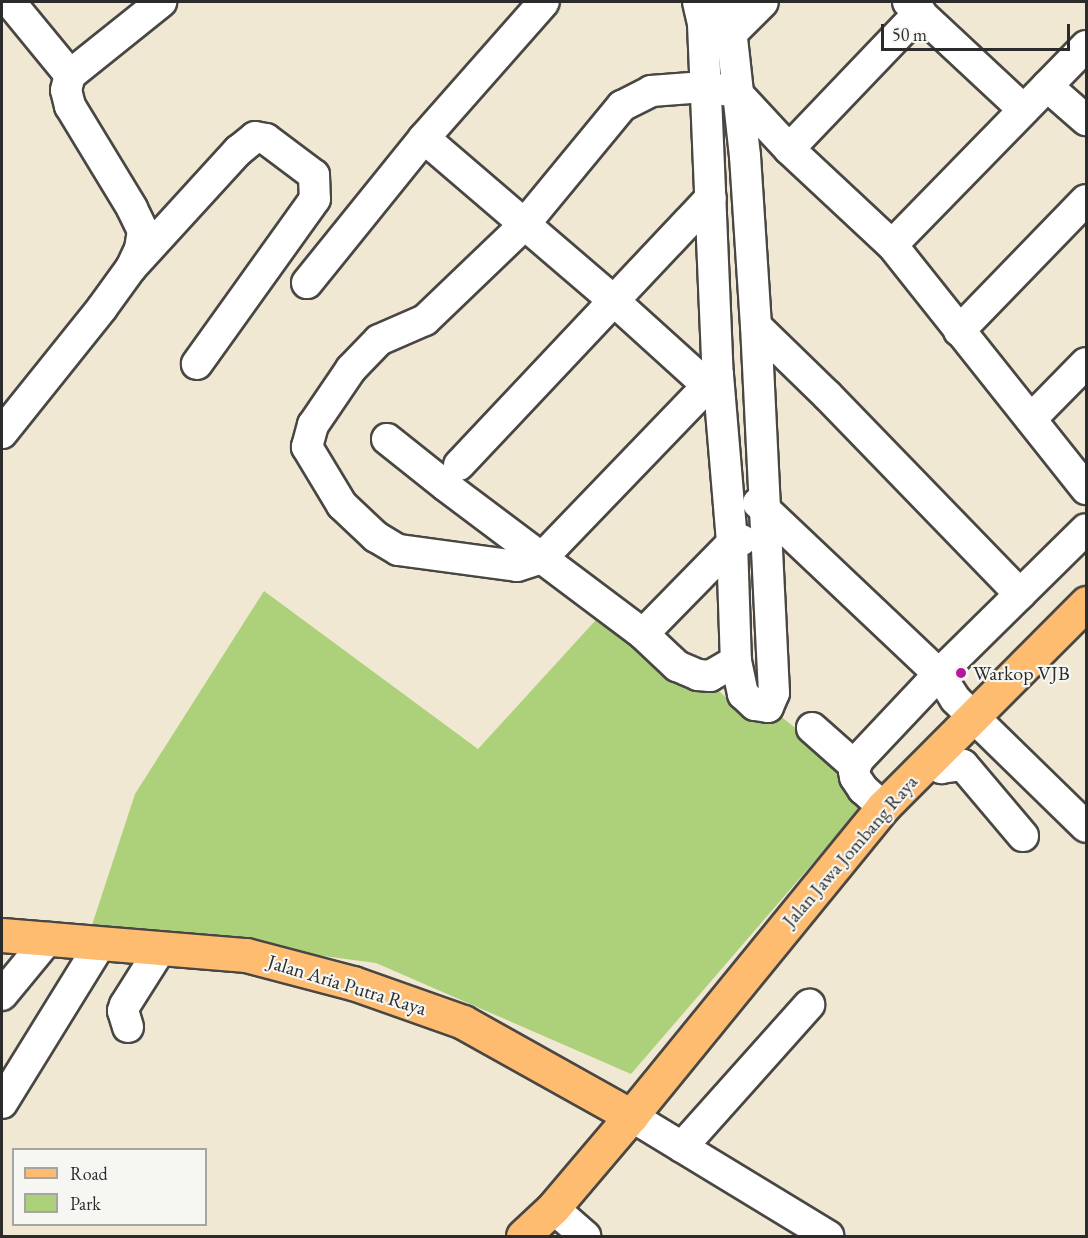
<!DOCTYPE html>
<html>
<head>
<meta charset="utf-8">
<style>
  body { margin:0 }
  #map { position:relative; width:1088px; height:1238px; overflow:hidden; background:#f1e8d3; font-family:"EB Garamond",serif }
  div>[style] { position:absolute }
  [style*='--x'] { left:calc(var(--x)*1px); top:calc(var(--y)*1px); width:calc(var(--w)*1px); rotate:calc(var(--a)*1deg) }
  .green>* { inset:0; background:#add17a }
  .roads { filter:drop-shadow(2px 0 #494744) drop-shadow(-2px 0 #494744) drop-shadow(0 2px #494744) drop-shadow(0 -2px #494744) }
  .minor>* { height:30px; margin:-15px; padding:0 15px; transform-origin:15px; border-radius:15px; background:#fff }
  .major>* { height:33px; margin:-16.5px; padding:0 16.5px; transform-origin:16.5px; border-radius:16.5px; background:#febc70 }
  .dots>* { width:16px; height:16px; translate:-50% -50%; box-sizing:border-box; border:3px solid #f6f6f2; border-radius:50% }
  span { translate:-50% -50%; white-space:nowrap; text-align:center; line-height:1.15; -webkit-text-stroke:4.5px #f6f6f2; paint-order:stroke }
  .poi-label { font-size:20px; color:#2b2b2b }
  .left { translate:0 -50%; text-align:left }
  .street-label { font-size:20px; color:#2b2b2b }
  .frame { position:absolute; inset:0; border:3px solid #2b2b2b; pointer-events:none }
  .legend { position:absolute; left:12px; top:1148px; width:195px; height:78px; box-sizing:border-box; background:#f6f6f2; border:2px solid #a5a5a2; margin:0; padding:8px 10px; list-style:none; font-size:18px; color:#2b2b2b }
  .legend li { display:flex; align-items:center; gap:12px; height:30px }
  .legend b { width:30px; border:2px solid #a5a5a2 }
  .scale { position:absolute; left:881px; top:24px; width:189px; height:27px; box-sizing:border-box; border:3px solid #2b2b2b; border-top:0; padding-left:8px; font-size:18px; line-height:21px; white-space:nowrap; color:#2b2b2b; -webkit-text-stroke:4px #f6f6f2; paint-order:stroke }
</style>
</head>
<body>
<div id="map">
  <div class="green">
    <div style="clip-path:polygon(264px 591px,478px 749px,615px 599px,729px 700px,740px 684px,875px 791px,631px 1074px,376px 963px,92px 925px,135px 794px)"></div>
  </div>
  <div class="roads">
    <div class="minor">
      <div style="--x:10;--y:2;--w:94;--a:50.6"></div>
      <div style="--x:698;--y:2;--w:23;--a:77"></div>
      <div style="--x:703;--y:24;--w:351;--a:87.6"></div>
      <div style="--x:718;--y:375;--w:169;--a:85.2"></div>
      <div style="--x:732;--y:543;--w:118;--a:88.1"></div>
      <div style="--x:736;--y:661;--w:34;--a:78"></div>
      <div style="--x:743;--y:694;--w:16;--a:43"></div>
      <div style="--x:755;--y:705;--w:13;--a:9"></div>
      <div style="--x:768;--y:707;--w:15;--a:-67"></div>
      <div style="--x:774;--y:693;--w:367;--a:-92.8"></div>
      <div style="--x:756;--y:326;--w:170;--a:-93.7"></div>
      <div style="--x:745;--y:156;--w:155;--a:-96.3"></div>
      <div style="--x:908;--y:2;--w:158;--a:43"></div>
      <div style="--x:733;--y:32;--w:42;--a:-45"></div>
      <div style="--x:70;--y:75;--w:117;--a:-38.7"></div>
      <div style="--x:1047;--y:86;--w:52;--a:41.1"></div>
      <div style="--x:424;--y:138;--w:249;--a:40.6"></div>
      <div style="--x:613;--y:300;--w:128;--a:42.2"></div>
      <div style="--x:789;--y:149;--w:190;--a:-46.3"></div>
      <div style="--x:892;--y:245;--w:278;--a:-45.7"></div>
      <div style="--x:131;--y:268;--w:159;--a:-47.6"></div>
      <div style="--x:238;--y:151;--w:22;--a:-39"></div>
      <div style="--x:255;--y:137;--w:11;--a:10"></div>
      <div style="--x:266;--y:139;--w:60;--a:36.9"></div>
      <div style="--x:314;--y:175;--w:24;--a:88"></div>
      <div style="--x:315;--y:199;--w:203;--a:125.6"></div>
      <div style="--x:307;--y:283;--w:186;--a:-51.1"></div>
      <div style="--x:424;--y:138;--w:181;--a:-48.6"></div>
      <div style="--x:756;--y:326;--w:100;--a:44.2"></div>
      <div style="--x:828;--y:396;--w:276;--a:45.9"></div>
      <div style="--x:959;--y:331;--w:182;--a:-45.9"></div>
      <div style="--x:718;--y:375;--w:254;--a:133.9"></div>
      <div style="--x:542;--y:558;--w:26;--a:162"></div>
      <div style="--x:517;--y:566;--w:120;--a:-172.3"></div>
      <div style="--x:398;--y:550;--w:26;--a:-149"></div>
      <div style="--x:376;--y:537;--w:47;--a:-136.7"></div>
      <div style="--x:342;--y:505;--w:68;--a:-121.1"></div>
      <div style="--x:307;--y:447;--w:23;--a:-75"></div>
      <div style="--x:313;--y:425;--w:68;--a:-55.8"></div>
      <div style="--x:351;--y:369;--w:40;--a:-46"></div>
      <div style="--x:379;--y:340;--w:50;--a:-23.5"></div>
      <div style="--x:425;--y:320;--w:136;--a:-43.8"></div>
      <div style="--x:523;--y:226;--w:156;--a:-50.5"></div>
      <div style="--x:622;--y:106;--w:33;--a:-27"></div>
      <div style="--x:651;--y:91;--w:53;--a:-4.3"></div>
      <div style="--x:704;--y:87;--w:32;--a:9"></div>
      <div style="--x:736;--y:92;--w:78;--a:47.1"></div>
      <div style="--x:789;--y:149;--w:141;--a:43"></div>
      <div style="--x:892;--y:245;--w:312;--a:51.5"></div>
      <div style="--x:1031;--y:419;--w:78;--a:-45.5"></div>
      <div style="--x:2;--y:433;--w:160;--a:-51.3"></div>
      <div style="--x:102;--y:308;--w:49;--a:-54.1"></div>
      <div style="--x:131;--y:268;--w:21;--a:-65"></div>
      <div style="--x:140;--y:249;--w:18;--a:-81"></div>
      <div style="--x:143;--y:231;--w:25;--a:-116"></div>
      <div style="--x:132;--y:208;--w:119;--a:-121.3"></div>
      <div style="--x:70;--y:106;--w:16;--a:-104"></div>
      <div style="--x:66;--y:90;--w:16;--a:-75"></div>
      <div style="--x:387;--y:439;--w:75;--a:38.5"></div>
      <div style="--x:446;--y:486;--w:246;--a:36.9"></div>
      <div style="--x:643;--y:634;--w:47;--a:43.3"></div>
      <div style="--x:677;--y:666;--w:23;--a:23"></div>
      <div style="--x:698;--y:675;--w:12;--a:5"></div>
      <div style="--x:710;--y:676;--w:30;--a:-30"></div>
      <div style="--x:459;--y:465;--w:367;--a:-46.7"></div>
      <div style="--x:758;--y:503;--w:249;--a:43.4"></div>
      <div style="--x:939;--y:674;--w:30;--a:57"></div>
      <div style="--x:955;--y:699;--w:183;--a:44.3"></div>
      <div style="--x:643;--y:634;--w:127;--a:-45.6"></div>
      <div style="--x:732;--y:543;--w:10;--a:-17"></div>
      <div style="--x:812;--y:728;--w:57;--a:41.5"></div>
      <div style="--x:930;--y:760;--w:14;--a:36"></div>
      <div style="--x:941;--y:768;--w:22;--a:-8"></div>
      <div style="--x:963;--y:765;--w:93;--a:49.8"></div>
      <div style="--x:883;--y:807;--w:27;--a:-138"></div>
      <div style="--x:863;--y:789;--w:14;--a:-124"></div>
      <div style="--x:855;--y:777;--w:6;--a:-99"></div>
      <div style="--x:854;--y:771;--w:12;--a:-70"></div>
      <div style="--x:858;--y:760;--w:118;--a:-46.7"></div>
      <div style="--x:939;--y:674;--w:206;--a:-44.6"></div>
      <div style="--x:2;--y:995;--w:74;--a:-50.5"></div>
      <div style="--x:128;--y:1027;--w:17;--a:-107"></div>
      <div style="--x:123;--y:1011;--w:6;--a:-72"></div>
      <div style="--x:125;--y:1005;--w:67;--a:-57.7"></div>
      <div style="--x:2;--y:1103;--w:188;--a:-58.3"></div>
      <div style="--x:631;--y:1116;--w:231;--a:31.3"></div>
      <div style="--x:682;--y:1147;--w:191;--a:-48.2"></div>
      <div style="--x:553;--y:1208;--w:43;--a:41.2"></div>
    </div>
    <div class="major">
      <div style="--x:2;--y:935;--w:245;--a:4.7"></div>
      <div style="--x:246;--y:955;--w:111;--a:14.7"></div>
      <div style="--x:353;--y:983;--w:117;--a:19.5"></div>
      <div style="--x:463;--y:1022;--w:193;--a:29.2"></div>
      <div style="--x:523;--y:1236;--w:41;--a:-43"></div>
      <div style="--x:553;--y:1208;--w:121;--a:-49.7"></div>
      <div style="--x:631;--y:1116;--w:399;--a:-50.8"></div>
      <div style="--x:883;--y:807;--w:288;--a:-45.1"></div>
    </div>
  </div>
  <div class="dots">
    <div style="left:961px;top:673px;background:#b5179e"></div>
  </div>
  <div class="poi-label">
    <span class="left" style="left:973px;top:673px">Warkop VJB</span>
  </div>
  <div class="street-label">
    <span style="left:850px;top:851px;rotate:-49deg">Jalan Jawa Jombang Raya</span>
    <span style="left:347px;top:985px;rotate:17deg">Jalan Aria Putra Raya</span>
  </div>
  <div class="frame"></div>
  <ul class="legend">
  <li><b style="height:8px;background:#febc70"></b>Road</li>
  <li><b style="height:16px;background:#add17a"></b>Park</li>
  </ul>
  <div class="scale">50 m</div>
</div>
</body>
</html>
